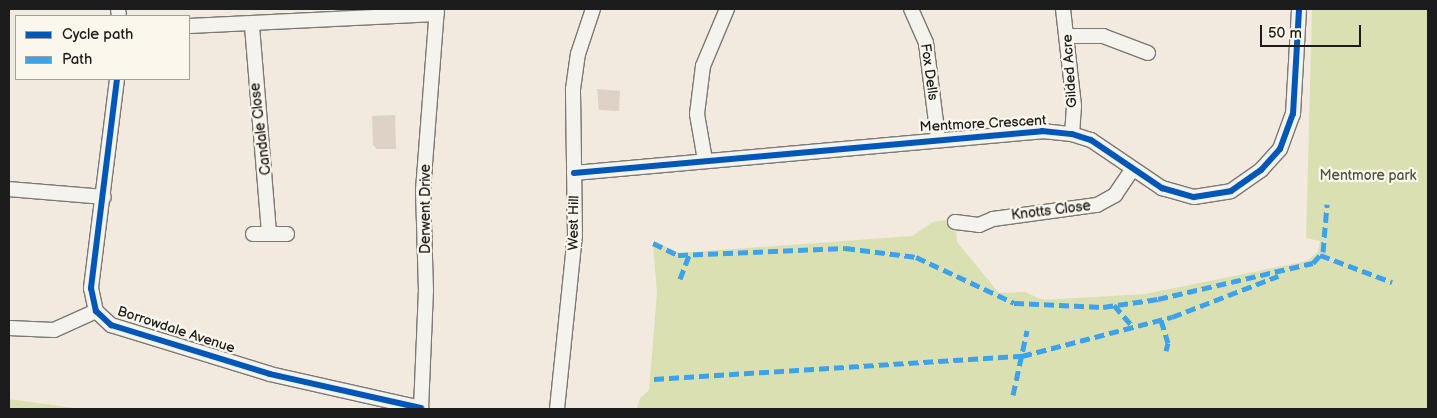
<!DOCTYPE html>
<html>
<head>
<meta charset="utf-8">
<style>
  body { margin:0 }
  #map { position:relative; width:1437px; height:418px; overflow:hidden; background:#f2e9df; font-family:"Balsamiq Sans",sans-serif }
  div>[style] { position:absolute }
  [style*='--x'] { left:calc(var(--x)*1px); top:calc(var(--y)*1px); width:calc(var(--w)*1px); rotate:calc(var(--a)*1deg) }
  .green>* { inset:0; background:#dae0b2 }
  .building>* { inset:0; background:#ded2c7 }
  .roads { filter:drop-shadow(1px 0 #7c7874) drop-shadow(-1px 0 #7c7874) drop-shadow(0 1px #7c7874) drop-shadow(0 -1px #7c7874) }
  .street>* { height:14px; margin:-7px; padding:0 7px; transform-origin:7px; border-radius:7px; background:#f5f3ee }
  .quiet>* { height:5px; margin-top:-2.5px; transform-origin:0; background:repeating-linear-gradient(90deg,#3da2ea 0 10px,transparent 0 15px) }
  .cycleway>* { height:6px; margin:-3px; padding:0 3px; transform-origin:3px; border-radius:3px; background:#0057b8 }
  span { translate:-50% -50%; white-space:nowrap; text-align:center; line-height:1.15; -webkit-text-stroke:4.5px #fbf7ec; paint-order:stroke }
  .street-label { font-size:14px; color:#1c1c1c }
  .park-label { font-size:14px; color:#4f553e }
  .frame { position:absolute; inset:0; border:10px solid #1c1c1c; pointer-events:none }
  .legend { position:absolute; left:15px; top:15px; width:175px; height:65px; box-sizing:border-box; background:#fbf7ec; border:1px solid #a29f99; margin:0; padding:6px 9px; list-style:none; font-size:15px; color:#1c1c1c }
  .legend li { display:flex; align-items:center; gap:10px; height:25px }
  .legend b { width:25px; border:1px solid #a29f99 }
  .scale { position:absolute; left:1260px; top:25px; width:101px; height:22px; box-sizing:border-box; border:2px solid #1c1c1c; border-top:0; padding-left:6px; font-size:15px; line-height:18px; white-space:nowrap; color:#1c1c1c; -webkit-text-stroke:4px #fbf7ec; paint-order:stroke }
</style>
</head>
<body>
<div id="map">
  <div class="green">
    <div style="clip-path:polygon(1312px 9px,1428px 9px,1428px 409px,637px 409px,640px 398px,649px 390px,657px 293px,653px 245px,656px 242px,679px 253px,858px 240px,912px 236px,933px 222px,947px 220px,948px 227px,956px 232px,957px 242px,999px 293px,1025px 292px,1043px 300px,1145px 294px,1307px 261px,1318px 252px,1320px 241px,1306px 238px)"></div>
    <div style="clip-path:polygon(9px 399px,81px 409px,9px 409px)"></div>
  </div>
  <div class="building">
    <div style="clip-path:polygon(597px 89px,620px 91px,619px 111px,599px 110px)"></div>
    <div style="clip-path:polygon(395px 115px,396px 149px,377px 149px,373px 145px,372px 116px)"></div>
  </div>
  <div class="roads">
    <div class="street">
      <div style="--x:118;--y:9;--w:7;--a:82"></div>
      <div style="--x:911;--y:9;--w:37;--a:66"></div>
      <div style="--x:926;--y:43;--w:96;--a:82.8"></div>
      <div style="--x:1063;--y:9;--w:98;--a:83.5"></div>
      <div style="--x:1074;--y:106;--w:28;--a:94"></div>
      <div style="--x:189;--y:26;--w:248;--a:-2.8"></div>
      <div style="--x:252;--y:26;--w:208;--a:85.3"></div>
      <div style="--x:1069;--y:36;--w:34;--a:0"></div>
      <div style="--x:1103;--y:36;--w:48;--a:20.7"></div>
      <div style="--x:117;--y:79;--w:211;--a:97.1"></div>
      <div style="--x:91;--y:288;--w:24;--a:78"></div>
      <div style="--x:96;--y:311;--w:21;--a:43"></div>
      <div style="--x:111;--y:325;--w:166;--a:17.1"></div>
      <div style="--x:270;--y:374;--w:155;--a:12.7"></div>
      <div style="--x:705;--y:160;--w:47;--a:-99.9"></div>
      <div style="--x:697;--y:114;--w:48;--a:-82.9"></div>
      <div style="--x:703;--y:66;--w:62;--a:-67.2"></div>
      <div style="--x:574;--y:173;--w:470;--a:-5.1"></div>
      <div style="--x:1042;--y:131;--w:30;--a:6"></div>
      <div style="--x:1072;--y:134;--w:20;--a:18"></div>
      <div style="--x:1091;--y:140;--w:86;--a:34.1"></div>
      <div style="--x:1162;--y:188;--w:33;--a:16"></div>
      <div style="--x:1194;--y:197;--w:37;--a:-9"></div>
      <div style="--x:1231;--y:191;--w:37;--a:-35"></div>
      <div style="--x:1261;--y:170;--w:28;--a:-48"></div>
      <div style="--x:1280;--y:149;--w:37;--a:-70"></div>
      <div style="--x:1293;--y:114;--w:105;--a:-86.7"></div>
      <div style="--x:9;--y:189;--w:95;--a:4.8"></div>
      <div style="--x:955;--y:222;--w:24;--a:7"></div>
      <div style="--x:979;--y:225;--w:15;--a:-23"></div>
      <div style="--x:993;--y:219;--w:105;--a:-7.7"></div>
      <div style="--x:1097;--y:205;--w:21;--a:-29"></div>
      <div style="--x:1115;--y:195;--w:30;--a:-56"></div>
      <div style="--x:253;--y:234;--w:34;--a:0"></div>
      <div style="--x:9;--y:328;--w:45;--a:2.5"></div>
      <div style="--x:54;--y:330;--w:46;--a:-24.3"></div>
      <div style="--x:421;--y:409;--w:118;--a:-87.6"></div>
      <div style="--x:426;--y:291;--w:101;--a:-91.7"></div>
      <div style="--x:423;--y:190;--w:182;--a:-85.6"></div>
      <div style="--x:557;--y:409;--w:175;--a:-84.1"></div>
      <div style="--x:575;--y:235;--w:146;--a:-90.8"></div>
      <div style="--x:573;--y:89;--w:35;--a:-82"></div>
      <div style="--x:578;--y:54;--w:47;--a:-71.6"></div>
    </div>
  </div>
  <div class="quiet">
    <div style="--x:653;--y:243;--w:28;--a:26"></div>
    <div style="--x:678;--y:255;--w:167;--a:-2.4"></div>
    <div style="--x:845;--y:248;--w:72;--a:7.2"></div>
    <div style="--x:916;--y:257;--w:108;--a:25.1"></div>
    <div style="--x:1014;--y:303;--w:89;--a:2.6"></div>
    <div style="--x:1103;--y:307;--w:56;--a:-8.3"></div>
    <div style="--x:1158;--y:299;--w:159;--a:-13.1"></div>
    <div style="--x:1313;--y:263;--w:15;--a:-48"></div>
    <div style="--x:1323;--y:252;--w:48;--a:-85.2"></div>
    <div style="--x:1320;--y:255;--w:77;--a:20.6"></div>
    <div style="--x:680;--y:279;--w:26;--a:-69"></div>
    <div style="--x:1114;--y:305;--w:29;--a:49"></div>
    <div style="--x:1161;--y:320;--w:24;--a:73"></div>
    <div style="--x:1168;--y:343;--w:8;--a:104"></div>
    <div style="--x:654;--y:379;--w:369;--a:-3.6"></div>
    <div style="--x:1022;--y:356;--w:155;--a:-14.6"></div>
    <div style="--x:1172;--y:317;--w:114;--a:-21.1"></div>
    <div style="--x:1013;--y:395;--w:66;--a:-77.7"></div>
  </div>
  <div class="cycleway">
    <div style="--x:117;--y:79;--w:211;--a:97.1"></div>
    <div style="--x:91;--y:288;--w:24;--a:78"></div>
    <div style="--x:96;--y:311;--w:21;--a:43"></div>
    <div style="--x:111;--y:325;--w:166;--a:17.1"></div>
    <div style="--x:270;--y:374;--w:155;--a:12.7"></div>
    <div style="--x:574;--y:173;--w:470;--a:-5.1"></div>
    <div style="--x:1042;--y:131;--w:30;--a:6"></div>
    <div style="--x:1072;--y:134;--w:20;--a:18"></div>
    <div style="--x:1091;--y:140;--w:86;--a:34.1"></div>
    <div style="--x:1162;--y:188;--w:33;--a:16"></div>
    <div style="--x:1194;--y:197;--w:37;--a:-9"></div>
    <div style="--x:1231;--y:191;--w:37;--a:-35"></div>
    <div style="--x:1261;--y:170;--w:28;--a:-48"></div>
    <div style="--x:1280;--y:149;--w:37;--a:-70"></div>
    <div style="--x:1293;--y:114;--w:105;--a:-86.7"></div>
  </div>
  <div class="street-label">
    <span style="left:1070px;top:71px;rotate:-94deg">Gilded Acre</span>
    <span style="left:929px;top:72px;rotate:82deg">Fox Dells</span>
    <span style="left:983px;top:124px;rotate:-3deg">Mentmore Crescent</span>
    <span style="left:261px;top:129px;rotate:-97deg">Candale Close</span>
    <span style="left:426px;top:209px;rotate:-90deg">Derwent Drive</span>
    <span style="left:1051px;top:211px;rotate:-7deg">Knotts Close</span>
    <span style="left:574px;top:223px;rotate:-89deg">West Hill</span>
    <span style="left:176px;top:330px;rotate:18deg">Borrowdale Avenue</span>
  </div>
  <div class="park-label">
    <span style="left:1368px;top:176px">Mentmore park</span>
  </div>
  <div class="frame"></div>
  <ul class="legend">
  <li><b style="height:6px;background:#0057b8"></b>Cycle path</li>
  <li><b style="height:6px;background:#3da2ea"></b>Path</li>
  </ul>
  <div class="scale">50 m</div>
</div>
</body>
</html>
